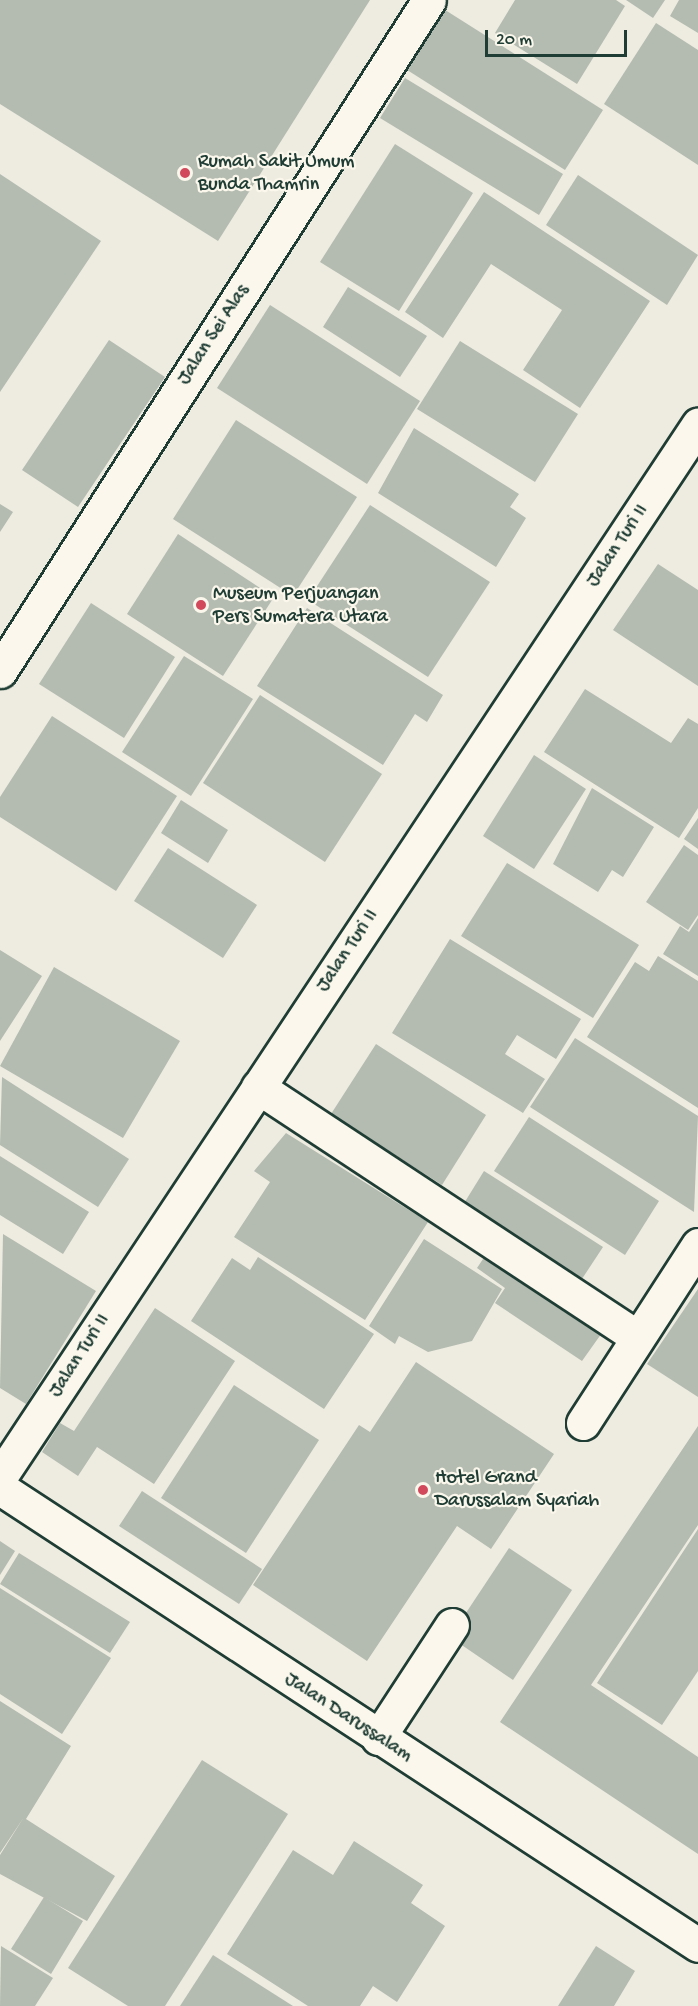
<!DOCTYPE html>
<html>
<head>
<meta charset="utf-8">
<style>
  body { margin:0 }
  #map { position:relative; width:698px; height:2006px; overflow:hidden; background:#eeece1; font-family:"Gochi Hand",sans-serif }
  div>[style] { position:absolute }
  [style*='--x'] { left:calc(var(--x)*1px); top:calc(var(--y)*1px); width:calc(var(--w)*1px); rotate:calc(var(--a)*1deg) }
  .building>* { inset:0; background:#b4bbb0 }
  .roads { filter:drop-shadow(2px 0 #1f3d34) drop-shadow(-2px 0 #1f3d34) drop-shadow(0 2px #1f3d34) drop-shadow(0 -2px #1f3d34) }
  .street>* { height:33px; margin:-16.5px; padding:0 16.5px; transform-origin:16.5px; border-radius:16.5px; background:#fbf7ec }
  .dots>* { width:16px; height:16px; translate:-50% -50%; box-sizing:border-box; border:3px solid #fbf7ec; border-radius:50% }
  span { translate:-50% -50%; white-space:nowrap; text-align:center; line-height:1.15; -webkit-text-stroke:4.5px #fbf7ec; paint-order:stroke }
  .poi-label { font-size:20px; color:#1f3d34 }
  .left { translate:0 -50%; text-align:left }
  .street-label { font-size:20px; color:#1f3d34 }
  .scale { position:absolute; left:485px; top:30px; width:142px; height:27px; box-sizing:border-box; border:3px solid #1f3d34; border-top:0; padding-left:8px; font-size:18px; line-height:21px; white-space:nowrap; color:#1f3d34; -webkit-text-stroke:4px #fbf7ec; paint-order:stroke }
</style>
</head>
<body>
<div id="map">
  <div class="building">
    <div style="clip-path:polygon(0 0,370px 0,218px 241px,0 104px)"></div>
    <div style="clip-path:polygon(515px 0,616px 0,625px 6px,577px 84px,495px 33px)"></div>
    <div style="clip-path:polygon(626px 0,665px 0,653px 18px)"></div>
    <div style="clip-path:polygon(679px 0,698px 0,698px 33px,670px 16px)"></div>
    <div style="clip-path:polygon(442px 8px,603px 110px,565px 170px,404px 68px)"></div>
    <div style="clip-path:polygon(656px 23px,698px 50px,698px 165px,604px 104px)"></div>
    <div style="clip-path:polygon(405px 78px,563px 174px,539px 215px,380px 118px)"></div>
    <div style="clip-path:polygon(395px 144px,473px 193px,399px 311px,320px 262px)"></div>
    <div style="clip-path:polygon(0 174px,101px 241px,0 392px)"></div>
    <div style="clip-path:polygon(578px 175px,698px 255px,667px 305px,546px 225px)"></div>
    <div style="clip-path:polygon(484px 192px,650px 301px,580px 408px,523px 370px,562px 310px,491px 264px,443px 338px,405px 312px)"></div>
    <div style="clip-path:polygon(348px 287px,427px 336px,400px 377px,323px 327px)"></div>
    <div style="clip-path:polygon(270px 305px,420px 401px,367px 484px,217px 388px)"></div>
    <div style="clip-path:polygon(109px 340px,165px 377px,78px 507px,22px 470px)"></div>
    <div style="clip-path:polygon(460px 341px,578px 414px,535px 482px,417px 409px)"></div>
    <div style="clip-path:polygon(236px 420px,357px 497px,293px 596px,173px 519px)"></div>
    <div style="clip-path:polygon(414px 428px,519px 494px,510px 507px,526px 518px,496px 567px,378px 493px)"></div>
    <div style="clip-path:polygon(0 504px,13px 512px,0 532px)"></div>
    <div style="clip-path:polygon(370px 505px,490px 582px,428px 677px,308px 600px)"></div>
    <div style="clip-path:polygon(178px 534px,274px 597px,223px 676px,127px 614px)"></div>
    <div style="clip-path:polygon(658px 564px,698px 590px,698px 686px,613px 630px)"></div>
    <div style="clip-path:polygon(91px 603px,175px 657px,124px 738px,39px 684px)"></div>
    <div style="clip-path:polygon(307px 608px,443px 695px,427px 722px,415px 714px,383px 765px,257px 686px)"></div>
    <div style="clip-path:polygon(184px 656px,253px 699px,191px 796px,122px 752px)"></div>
    <div style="clip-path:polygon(585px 689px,671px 743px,688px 718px,698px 724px,698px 808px,679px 838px,544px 752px)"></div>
    <div style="clip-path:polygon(260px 695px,382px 774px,325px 862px,203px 783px)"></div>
    <div style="clip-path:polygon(52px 716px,177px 796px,116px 891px,0 817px,0 797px)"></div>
    <div style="clip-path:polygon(534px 755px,586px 789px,534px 869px,483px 836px)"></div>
    <div style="clip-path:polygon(592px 788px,654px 827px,623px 877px,612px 870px,598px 892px,553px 864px)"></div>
    <div style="clip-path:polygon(181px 800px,228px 830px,208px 863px,161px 833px)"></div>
    <div style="clip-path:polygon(698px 818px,698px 849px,684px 839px)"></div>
    <div style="clip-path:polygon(684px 845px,698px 855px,698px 915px,688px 930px,646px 902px)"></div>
    <div style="clip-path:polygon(168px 848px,257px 905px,223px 958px,134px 901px)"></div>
    <div style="clip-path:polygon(507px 863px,639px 945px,593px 1018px,461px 936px)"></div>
    <div style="clip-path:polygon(698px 918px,698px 976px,663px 954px,680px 926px,689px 932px)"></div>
    <div style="clip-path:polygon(450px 939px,581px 1019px,556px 1059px,517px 1035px,505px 1054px,545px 1079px,523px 1113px,392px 1033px)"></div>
    <div style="clip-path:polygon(0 950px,42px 976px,0 1041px)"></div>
    <div style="clip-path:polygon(658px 956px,698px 981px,698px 1108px,587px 1037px,635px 962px,649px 971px)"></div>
    <div style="clip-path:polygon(54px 967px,180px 1041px,123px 1138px,0 1066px)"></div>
    <div style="clip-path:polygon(575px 1038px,698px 1116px,694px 1212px,530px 1107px)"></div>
    <div style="clip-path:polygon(376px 1044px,486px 1115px,442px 1185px,331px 1114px)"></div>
    <div style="clip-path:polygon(2px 1077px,129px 1159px,98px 1207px,0 1145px)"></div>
    <div style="clip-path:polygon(529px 1117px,659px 1201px,625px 1255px,494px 1171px)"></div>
    <div style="clip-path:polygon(286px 1133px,428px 1222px,365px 1320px,234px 1237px,270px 1182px,254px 1171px)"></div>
    <div style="clip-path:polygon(0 1156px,89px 1212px,63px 1254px,0 1215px)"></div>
    <div style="clip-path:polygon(484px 1171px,603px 1247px,576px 1288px,458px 1213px)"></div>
    <div style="clip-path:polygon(3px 1234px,96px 1291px,26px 1404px,0 1388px)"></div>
    <div style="clip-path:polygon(424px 1239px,502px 1289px,472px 1341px,428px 1352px,399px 1336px,395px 1344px,369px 1326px)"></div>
    <div style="clip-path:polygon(487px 1253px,604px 1330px,582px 1361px,495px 1303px,505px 1288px,477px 1268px)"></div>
    <div style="clip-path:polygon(258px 1257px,374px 1334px,324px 1409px,191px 1321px,232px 1258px,250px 1270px)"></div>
    <div style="clip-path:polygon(698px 1289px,698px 1397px,647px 1364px)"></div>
    <div style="clip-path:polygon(155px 1308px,235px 1361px,154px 1484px,97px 1447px,78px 1476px,42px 1452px,60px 1423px,74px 1431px)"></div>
    <div style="clip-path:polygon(416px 1362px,554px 1454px,491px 1549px,457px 1526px,367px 1661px,253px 1585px,359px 1425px,370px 1432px)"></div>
    <div style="clip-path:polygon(234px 1385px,319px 1440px,246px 1553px,161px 1498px)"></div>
    <div style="clip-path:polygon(698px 1426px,698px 1525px,591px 1685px,698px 1757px,698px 1854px,500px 1722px)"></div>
    <div style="clip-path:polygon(142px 1491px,262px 1569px,239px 1604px,119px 1526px)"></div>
    <div style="clip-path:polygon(698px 1529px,698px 1671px,662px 1725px,597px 1683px)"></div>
    <div style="clip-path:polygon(0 1541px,15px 1551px,0 1575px)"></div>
    <div style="clip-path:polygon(509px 1548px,572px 1590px,513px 1680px,450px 1637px)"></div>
    <div style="clip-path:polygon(19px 1553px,130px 1622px,110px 1653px,0 1584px)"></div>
    <div style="clip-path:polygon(0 1588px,111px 1658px,62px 1734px,0 1694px)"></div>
    <div style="clip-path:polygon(0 1701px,71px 1746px,26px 1819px,115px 1876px,87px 1921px,0 1874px,0 1855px,24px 1817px,0 1853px)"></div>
    <div style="clip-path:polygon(202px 1760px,288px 1814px,165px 2006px,128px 2006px,68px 1968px)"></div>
    <div style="clip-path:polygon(354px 1841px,423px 1885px,411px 1903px,445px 1926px,397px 2002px,373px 1986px,360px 2006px,308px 2006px,227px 1954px,293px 1850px,333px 1875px)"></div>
    <div style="clip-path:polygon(44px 1897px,83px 1921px,51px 1974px,11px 1949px)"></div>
    <div style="clip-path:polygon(1px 1946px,53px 1978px,35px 2006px,0 2006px)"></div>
    <div style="clip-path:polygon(596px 1946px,635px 1971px,614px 2006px,558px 2006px)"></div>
    <div style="clip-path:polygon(213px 1955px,293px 2006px,180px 2006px)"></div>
  </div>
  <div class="roads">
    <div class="street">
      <div style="--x:0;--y:671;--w:796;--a:-57.41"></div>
      <div style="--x:258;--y:1087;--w:454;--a:33.4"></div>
      <div style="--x:583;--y:1423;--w:212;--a:-57.1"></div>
      <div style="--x:0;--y:1477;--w:1263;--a:-56.44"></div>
      <div style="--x:0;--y:1488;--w:834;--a:33.21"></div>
      <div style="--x:378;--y:1738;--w:135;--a:-56.8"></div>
    </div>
  </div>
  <div class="dots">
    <div style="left:185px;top:173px;background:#d1495b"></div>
    <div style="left:201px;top:605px;background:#d1495b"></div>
    <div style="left:423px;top:1490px;background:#d1495b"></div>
  </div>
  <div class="poi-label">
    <span class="left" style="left:198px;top:174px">Rumah Sakit Umum<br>Bunda Thamrin</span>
    <span class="left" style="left:213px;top:606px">Museum Perjuangan<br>Pers Sumatera Utara</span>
    <span class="left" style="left:435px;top:1490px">Hotel Grand<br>Darussalam Syariah</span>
  </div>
  <div class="street-label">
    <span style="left:214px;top:335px;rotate:-57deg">Jalan Sei Alas</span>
    <span style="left:618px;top:546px;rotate:-56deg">Jalan Turi II</span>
    <span style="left:348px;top:951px;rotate:-56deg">Jalan Turi II</span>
    <span style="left:80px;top:1356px;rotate:-57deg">Jalan Turi II</span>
    <span style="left:348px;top:1718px;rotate:33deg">Jalan Darussalam</span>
  </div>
  <div class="scale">20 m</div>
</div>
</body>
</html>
